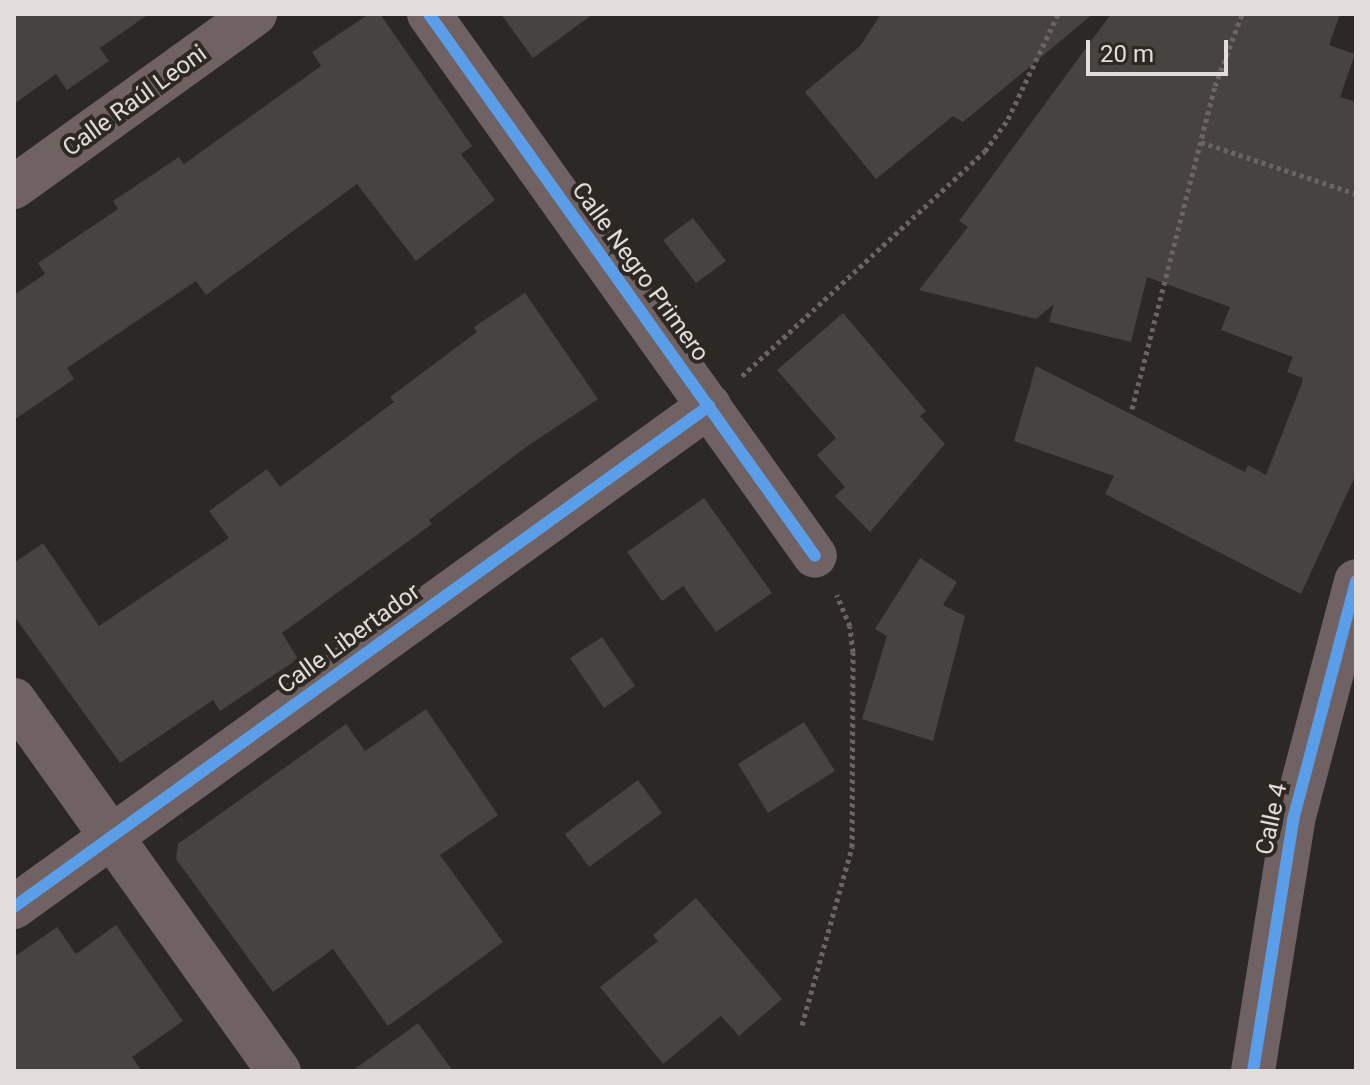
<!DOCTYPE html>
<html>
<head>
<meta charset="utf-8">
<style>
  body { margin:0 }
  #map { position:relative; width:1370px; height:1085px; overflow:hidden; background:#2b2826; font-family:Roboto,sans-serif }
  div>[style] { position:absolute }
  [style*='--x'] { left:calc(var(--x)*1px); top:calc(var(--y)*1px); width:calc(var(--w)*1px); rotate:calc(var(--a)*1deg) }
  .building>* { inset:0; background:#464341 }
  .path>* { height:5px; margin-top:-2.5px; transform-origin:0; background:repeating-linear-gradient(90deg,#6c6362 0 4px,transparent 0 8px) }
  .minor>* { height:44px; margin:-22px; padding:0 22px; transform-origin:22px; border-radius:22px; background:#706263 }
  .cycleway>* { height:12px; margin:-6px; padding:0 6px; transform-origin:6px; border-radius:6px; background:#5a9eea }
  span { translate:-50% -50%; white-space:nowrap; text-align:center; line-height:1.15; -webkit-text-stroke:8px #2e2823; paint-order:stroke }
  .street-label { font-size:24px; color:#e2ddda }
  .frame { position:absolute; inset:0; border:16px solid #e2ddda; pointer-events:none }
  .scale { position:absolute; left:1086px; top:40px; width:142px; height:36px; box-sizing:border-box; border:4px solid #e2ddda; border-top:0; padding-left:10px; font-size:24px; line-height:28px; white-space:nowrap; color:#e2ddda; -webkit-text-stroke:6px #2e2823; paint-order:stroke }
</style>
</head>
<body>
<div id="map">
  <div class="building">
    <div style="clip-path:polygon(14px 14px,149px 14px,100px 48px,109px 61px,67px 90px,56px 74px,14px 104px)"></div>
    <div style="clip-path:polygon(369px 14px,380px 14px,472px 146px,461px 154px,495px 200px,416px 261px,357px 184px,206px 295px,196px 281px,67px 368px,74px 379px,14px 420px,14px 295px,45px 274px,38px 263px,118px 209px,113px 201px,179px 157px,184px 164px,321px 66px,312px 52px)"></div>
    <div style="clip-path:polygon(501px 14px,593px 14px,533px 58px)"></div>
    <div style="clip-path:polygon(881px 14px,1093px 14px,963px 122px,953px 116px,876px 179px,805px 92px,860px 46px)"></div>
    <div style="clip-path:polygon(1111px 14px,1340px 14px,1329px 45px,1355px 54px,1340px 97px,1356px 102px,1356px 474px,1301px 594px,1105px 494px,1114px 476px,1014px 441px,1036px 366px,1245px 472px,1248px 465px,1266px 475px,1302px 383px,1303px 378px,1287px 372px,1293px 357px,1221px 330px,1230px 307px,1147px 277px,1131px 342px,1049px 322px,1054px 304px,1036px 319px,919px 290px,968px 227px,959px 221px)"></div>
    <div style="clip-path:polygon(693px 218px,726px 261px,696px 283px,663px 240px)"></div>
    <div style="clip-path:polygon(525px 293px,598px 399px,529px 445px,429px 520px,432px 524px,282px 633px,298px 659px,220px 711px,213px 700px,120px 763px,14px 616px,14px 563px,43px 543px,99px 626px,229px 538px,209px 511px,267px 469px,280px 487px,394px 402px,390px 397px,477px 332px,474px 327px)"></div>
    <div style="clip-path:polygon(843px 313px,926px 411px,920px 416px,945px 444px,870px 532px,835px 496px,845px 487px,817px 455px,836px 438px,777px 370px)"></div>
    <div style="clip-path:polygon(704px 498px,772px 593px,716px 632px,683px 586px,662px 601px,627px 552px)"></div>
    <div style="clip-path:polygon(920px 558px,957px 582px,943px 605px,965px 616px,933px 741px,862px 719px,887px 636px,875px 629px)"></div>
    <div style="clip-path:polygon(602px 637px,635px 686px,604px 708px,570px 658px)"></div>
    <div style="clip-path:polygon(426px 709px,498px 815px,440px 855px,503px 942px,388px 1026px,333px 949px,273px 992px,176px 859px,178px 844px,346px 724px,365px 751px)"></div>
    <div style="clip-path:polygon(804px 722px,835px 771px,768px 813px,738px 764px)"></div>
    <div style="clip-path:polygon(638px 780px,662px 813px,589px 867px,565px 834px)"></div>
    <div style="clip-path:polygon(696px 898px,782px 999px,739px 1036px,721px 1016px,663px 1064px,600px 987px,658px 941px,653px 935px)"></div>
    <div style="clip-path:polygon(116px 925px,183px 1021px,132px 1057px,142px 1071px,14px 1071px,14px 957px,57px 927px,76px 954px)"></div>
    <div style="clip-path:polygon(418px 1023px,453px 1071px,352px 1071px)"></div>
  </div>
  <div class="path">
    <div style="--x:1201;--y:142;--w:163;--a:18.5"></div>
    <div style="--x:742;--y:376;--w:331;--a:-42.8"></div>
    <div style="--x:985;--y:151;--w:39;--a:-54"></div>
    <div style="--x:1008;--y:119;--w:116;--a:-64.5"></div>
    <div style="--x:1132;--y:409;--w:333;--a:-75.6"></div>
    <div style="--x:1215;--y:86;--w:77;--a:-69.4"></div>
    <div style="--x:802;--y:1025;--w:185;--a:-74.3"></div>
    <div style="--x:852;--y:847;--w:195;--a:-89.7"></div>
    <div style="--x:853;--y:652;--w:26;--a:-97"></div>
    <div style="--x:850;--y:626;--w:34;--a:-113"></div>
  </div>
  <div class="minor">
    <div style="--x:429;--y:14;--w:665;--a:54.54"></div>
    <div style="--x:14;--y:187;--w:297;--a:-35.7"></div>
    <div style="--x:14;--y:700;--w:456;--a:54.5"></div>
    <div style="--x:14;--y:907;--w:857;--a:-35.79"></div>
    <div style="--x:1253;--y:1071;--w:254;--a:-80.9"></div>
    <div style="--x:1293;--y:820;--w:247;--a:-75.2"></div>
  </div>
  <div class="cycleway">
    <div style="--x:429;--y:14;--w:665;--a:54.54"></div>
    <div style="--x:14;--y:907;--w:857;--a:-35.79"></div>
    <div style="--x:1253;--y:1071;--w:254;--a:-80.9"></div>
    <div style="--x:1293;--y:820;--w:247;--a:-75.2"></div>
  </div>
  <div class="street-label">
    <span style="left:135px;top:101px;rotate:-36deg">Calle Raúl Leoni</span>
    <span style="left:640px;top:272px;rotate:54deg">Calle Negro Primero</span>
    <span style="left:349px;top:639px;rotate:-36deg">Calle Libertador</span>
    <span style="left:1272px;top:819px;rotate:-78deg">Calle 4</span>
  </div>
  <div class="frame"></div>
  <div class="scale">20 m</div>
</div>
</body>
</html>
